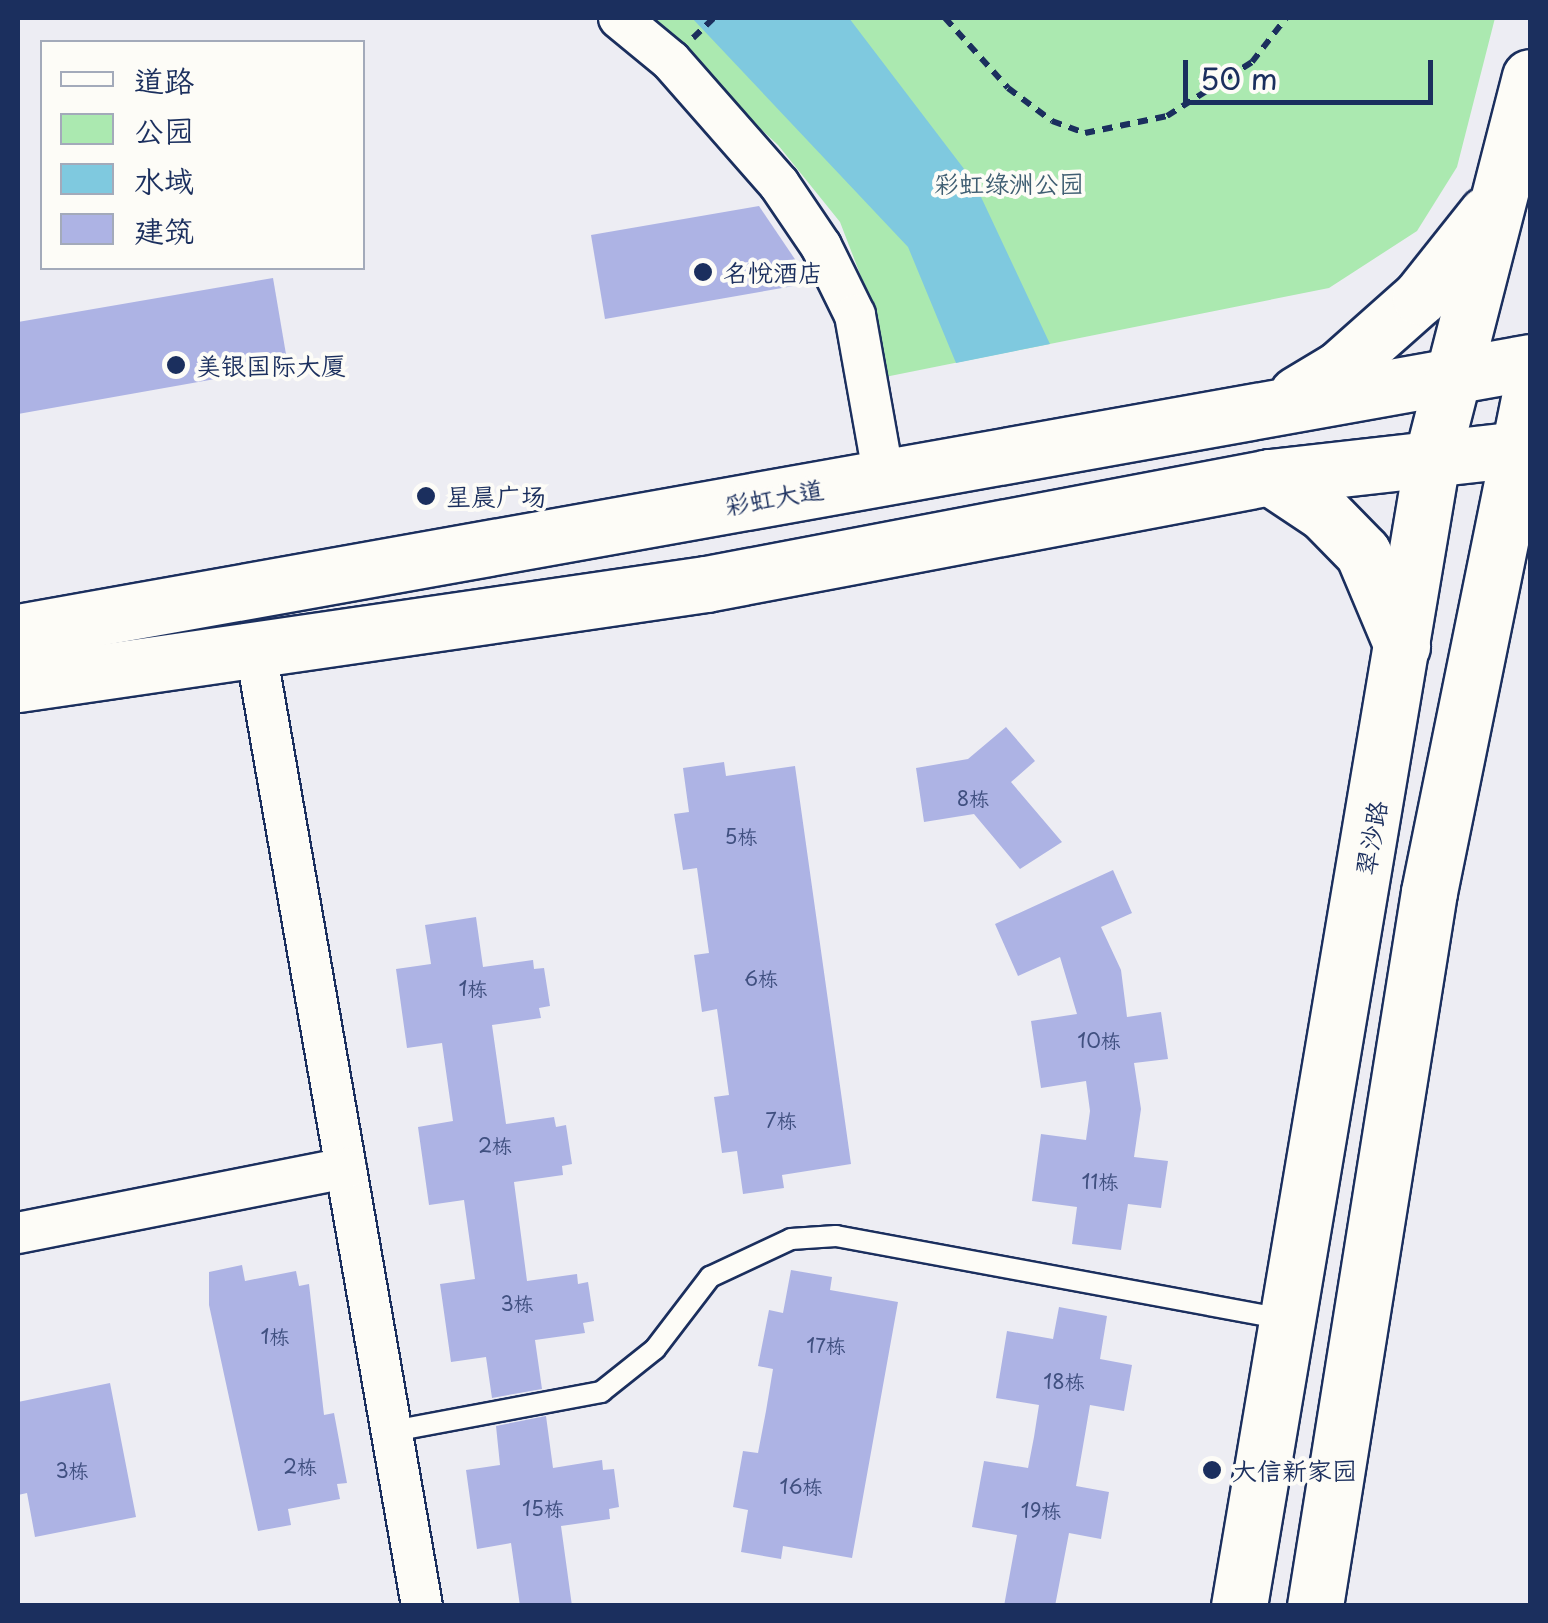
<!DOCTYPE html>
<html>
<head>
<meta charset="utf-8">
<style>
  body { margin:0 }
  #map { position:relative; width:1548px; height:1623px; overflow:hidden; background:#ededf3; font-family:"Playpen Sans","LXGW WenKai TC",sans-serif }
  div>[style] { position:absolute }
  [style*='--x'] { left:calc(var(--x)*1px); top:calc(var(--y)*1px); width:calc(var(--w)*1px); rotate:calc(var(--a)*1deg) }
  .green>* { inset:0; background:#abe9b0 }
  .water>* { inset:0; background:#7fc9df }
  .building>* { inset:0; background:#adb3e4 }
  .path>* { height:6px; margin-top:-3px; transform-origin:0; background:repeating-linear-gradient(90deg,#1b2f5e 0 10px,transparent 0 18px) }
  .roads { filter:drop-shadow(2px 0 #1b2f5e) drop-shadow(-2px 0 #1b2f5e) drop-shadow(0 2px #1b2f5e) drop-shadow(0 -2px #1b2f5e) }
  .lane>* { height:20px; margin:-10px; padding:0 10px; transform-origin:10px; border-radius:10px; background:#fdfcf7 }
  .street>* { height:40px; margin:-20px; padding:0 20px; transform-origin:20px; border-radius:20px; background:#fdfcf7 }
  .secondary>* { height:55px; margin:-27.5px; padding:0 27.5px; transform-origin:27.5px; border-radius:27.5px; background:#fdfcf7 }
  .dots>* { width:28px; height:28px; translate:-50% -50%; box-sizing:border-box; border:5px solid #fdfcf7; border-radius:50% }
  span { translate:-50% -50%; white-space:nowrap; text-align:center; line-height:1.15; -webkit-text-stroke:8px #fdfcf7; paint-order:stroke }
  .number-label { font-size:20px; color:#405080 }
  .number-label span { -webkit-text-stroke-width:0 }
  .park-label { font-size:25px; color:#3f5e72 }
  .poi-label { font-size:25px; color:#1b2f5e }
  .left { translate:0 -50%; text-align:left }
  .street-label { font-size:25px; color:#1b2f5e }
  .frame { position:absolute; inset:0; border:20px solid #1b2f5e; pointer-events:none }
  .legend { position:absolute; left:40px; top:40px; width:325px; height:230px; box-sizing:border-box; background:#fdfcf7; border:2px solid #a3aaba; margin:0; padding:12px 18px; list-style:none; font-size:30px; color:#1b2f5e }
  .legend li { display:flex; align-items:center; gap:20px; height:50px }
  .legend b { width:50px; border:2px solid #a3aaba }
  .scale { position:absolute; left:1183px; top:60px; width:250px; height:45px; box-sizing:border-box; border:5px solid #1b2f5e; border-top:0; padding-left:12px; font-size:30px; line-height:35px; white-space:nowrap; color:#1b2f5e; -webkit-text-stroke:8px #fdfcf7; paint-order:stroke }
</style>
</head>
<body>
<div id="map">
  <div class="green">
    <div style="clip-path:polygon(641px 18px,1495px 18px,1457px 167px,1417px 231px,1329px 288px,880px 378px,870px 300px,840px 222px,778px 145px)"></div>
  </div>
  <div class="water">
    <div style="clip-path:polygon(692px 18px,849px 18px,974px 182px,1050px 344px,956px 363px,908px 247px)"></div>
  </div>
  <div class="building">
    <div style="clip-path:polygon(759px 206px,811px 283px,605px 319px,591px 235px)"></div>
    <div style="clip-path:polygon(273px 278px,288px 366px,18px 414px,18px 322px)"></div>
    <div style="clip-path:polygon(1006px 727px,1035px 761px,1011px 782px,1062px 842px,1020px 869px,974px 814px,924px 822px,916px 768px,968px 759px)"></div>
    <div style="clip-path:polygon(724px 762px,726px 776px,795px 766px,851px 1164px,782px 1175px,784px 1188px,743px 1194px,737px 1151px,722px 1153px,714px 1097px,729px 1095px,717px 1009px,702px 1012px,694px 955px,709px 953px,703px 911px,697px 868px,683px 870px,674px 814px,689px 812px,683px 768px)"></div>
    <div style="clip-path:polygon(1113px 870px,1132px 913px,1101px 927px,1121px 970px,1127px 1017px,1161px 1012px,1168px 1059px,1134px 1063px,1141px 1109px,1134px 1157px,1168px 1161px,1161px 1208px,1128px 1204px,1121px 1250px,1072px 1244px,1077px 1207px,1032px 1201px,1041px 1134px,1086px 1140px,1090px 1111px,1086px 1081px,1041px 1088px,1031px 1021px,1077px 1014px,1060px 957px,1018px 976px,995px 924px)"></div>
    <div style="clip-path:polygon(476px 917px,483px 967px,533px 960px,534px 969px,544px 968px,550px 1006px,539px 1008px,541px 1018px,492px 1025px,506px 1124px,554px 1117px,556px 1127px,566px 1125px,572px 1164px,562px 1166px,563px 1175px,514px 1182px,527px 1281px,577px 1274px,578px 1284px,588px 1282px,594px 1321px,583px 1323px,585px 1333px,535px 1340px,542px 1389px,492px 1398px,486px 1357px,451px 1362px,440px 1284px,475px 1279px,464px 1200px,429px 1205px,418px 1127px,453px 1121px,442px 1043px,407px 1048px,396px 969px,431px 964px,425px 925px)"></div>
    <div style="clip-path:polygon(242px 1265px,245px 1281px,296px 1271px,299px 1286px,309px 1284px,324px 1415px,334px 1413px,347px 1483px,337px 1484px,340px 1499px,288px 1509px,291px 1525px,258px 1531px,209px 1305px,209px 1272px)"></div>
    <div style="clip-path:polygon(791px 1270px,832px 1277px,830px 1290px,898px 1302px,852px 1558px,783px 1546px,781px 1559px,741px 1552px,748px 1510px,733px 1507px,743px 1451px,758px 1453px,766px 1411px,773px 1369px,758px 1366px,769px 1310px,783px 1313px)"></div>
    <div style="clip-path:polygon(1059px 1307px,1107px 1316px,1100px 1359px,1132px 1365px,1124px 1411px,1090px 1405px,1083px 1446px,1076px 1486px,1109px 1492px,1101px 1539px,1069px 1533px,1055px 1606px,1004px 1606px,1017px 1535px,972px 1527px,984px 1461px,1028px 1468px,1034px 1437px,1039px 1405px,996px 1398px,1007px 1331px,1053px 1339px)"></div>
    <div style="clip-path:polygon(110px 1383px,136px 1517px,35px 1537px,27px 1493px,18px 1495px,18px 1402px)"></div>
    <div style="clip-path:polygon(546px 1416px,553px 1468px,602px 1460px,603px 1470px,614px 1469px,619px 1507px,609px 1509px,610px 1519px,561px 1526px,572px 1606px,520px 1606px,511px 1543px,477px 1549px,466px 1470px,500px 1465px,496px 1426px)"></div>
  </div>
  <div class="path">
    <div style="--x:945;--y:18;--w:94;--a:48"></div>
    <div style="--x:1008;--y:88;--w:55;--a:36.9"></div>
    <div style="--x:1052;--y:121;--w:35;--a:20"></div>
    <div style="--x:1085;--y:133;--w:84;--a:-11.7"></div>
    <div style="--x:1167;--y:116;--w:101;--a:-32.4"></div>
    <div style="--x:1252;--y:62;--w:56;--a:-52.3"></div>
    <div style="--x:693;--y:38;--w:29;--a:-44"></div>
  </div>
  <div class="roads">
    <div class="lane">
      <div style="--x:393;--y:1431;--w:212;--a:-10.6"></div>
      <div style="--x:601;--y:1392;--w:69;--a:-38.5"></div>
      <div style="--x:655;--y:1349;--w:91;--a:-52.6"></div>
      <div style="--x:710;--y:1277;--w:89;--a:-25.1"></div>
      <div style="--x:791;--y:1239;--w:45;--a:-3.8"></div>
      <div style="--x:836;--y:1236;--w:458;--a:10.5"></div>
    </div>
    <div class="street">
      <div style="--x:619;--y:18;--w:67;--a:39.6"></div>
      <div style="--x:671;--y:61;--w:164;--a:48.7"></div>
      <div style="--x:779;--y:184;--w:75;--a:55.9"></div>
      <div style="--x:821;--y:246;--w:77;--a:63.8"></div>
      <div style="--x:855;--y:315;--w:165;--a:79.9"></div>
      <div style="--x:256;--y:652;--w:968;--a:80.13"></div>
      <div style="--x:18;--y:1233;--w:334;--a:-11.2"></div>
    </div>
    <div class="secondary">
      <div style="--x:1297;--y:394;--w:49;--a:-30.8"></div>
      <div style="--x:1339;--y:369;--w:108;--a:-41.6"></div>
      <div style="--x:1420;--y:297;--w:106;--a:-51.5"></div>
      <div style="--x:1270;--y:477;--w:65;--a:33.7"></div>
      <div style="--x:1324;--y:513;--w:56;--a:45.7"></div>
      <div style="--x:1363;--y:553;--w:101;--a:67.2"></div>
      <div style="--x:18;--y:632;--w:1536;--a:-10.12"></div>
      <div style="--x:18;--y:684;--w:695;--a:-8.27"></div>
      <div style="--x:706;--y:584;--w:574;--a:-10.74"></div>
      <div style="--x:1270;--y:477;--w:262;--a:-6.4"></div>
      <div style="--x:1239;--y:1606;--w:1168;--a:-80.44"></div>
      <div style="--x:1433;--y:454;--w:389;--a:-75.6"></div>
      <div style="--x:1315;--y:1606;--w:723;--a:-80.93"></div>
      <div style="--x:1429;--y:892;--w:508;--a:-78.54"></div>
    </div>
  </div>
  <div class="dots">
    <div style="left:703px;top:272px;background:#1b2f5e"></div>
    <div style="left:176px;top:365px;background:#1b2f5e"></div>
    <div style="left:426px;top:496px;background:#1b2f5e"></div>
    <div style="left:1212px;top:1470px;background:#1b2f5e"></div>
  </div>
  <div class="number-label">
    <span style="left:973px;top:798px">8栋</span>
    <span style="left:741px;top:836px">5栋</span>
    <span style="left:761px;top:978px">6栋</span>
    <span style="left:473px;top:988px">1栋</span>
    <span style="left:1099px;top:1040px">10栋</span>
    <span style="left:781px;top:1120px">7栋</span>
    <span style="left:495px;top:1145px">2栋</span>
    <span style="left:1100px;top:1181px">11栋</span>
    <span style="left:517px;top:1303px">3栋</span>
    <span style="left:275px;top:1336px">1栋</span>
    <span style="left:826px;top:1345px">17栋</span>
    <span style="left:1064px;top:1381px">18栋</span>
    <span style="left:300px;top:1466px">2栋</span>
    <span style="left:72px;top:1470px">3栋</span>
    <span style="left:801px;top:1486px">16栋</span>
    <span style="left:543px;top:1508px">15栋</span>
    <span style="left:1041px;top:1510px">19栋</span>
  </div>
  <div class="park-label">
    <span style="left:1009px;top:183px">彩虹绿洲公园</span>
  </div>
  <div class="poi-label">
    <span class="left" style="left:723px;top:272px">名悦酒店</span>
    <span class="left" style="left:196px;top:365px">美银国际大厦</span>
    <span class="left" style="left:446px;top:496px">星晨广场</span>
    <span class="left" style="left:1232px;top:1470px">大信新家园</span>
  </div>
  <div class="street-label">
    <span style="left:774px;top:497px;rotate:-10deg">彩虹大道</span>
    <span style="left:1371px;top:838px;rotate:-80deg">翠沙路</span>
  </div>
  <div class="frame"></div>
  <ul class="legend">
  <li><b style="height:12px;background:#fdfcf7"></b>道路</li>
  <li><b style="height:28px;background:#abe9b0"></b>公园</li>
  <li><b style="height:28px;background:#7fc9df"></b>水域</li>
  <li><b style="height:28px;background:#adb3e4"></b>建筑</li>
  </ul>
  <div class="scale">50 m</div>
</div>
</body>
</html>
